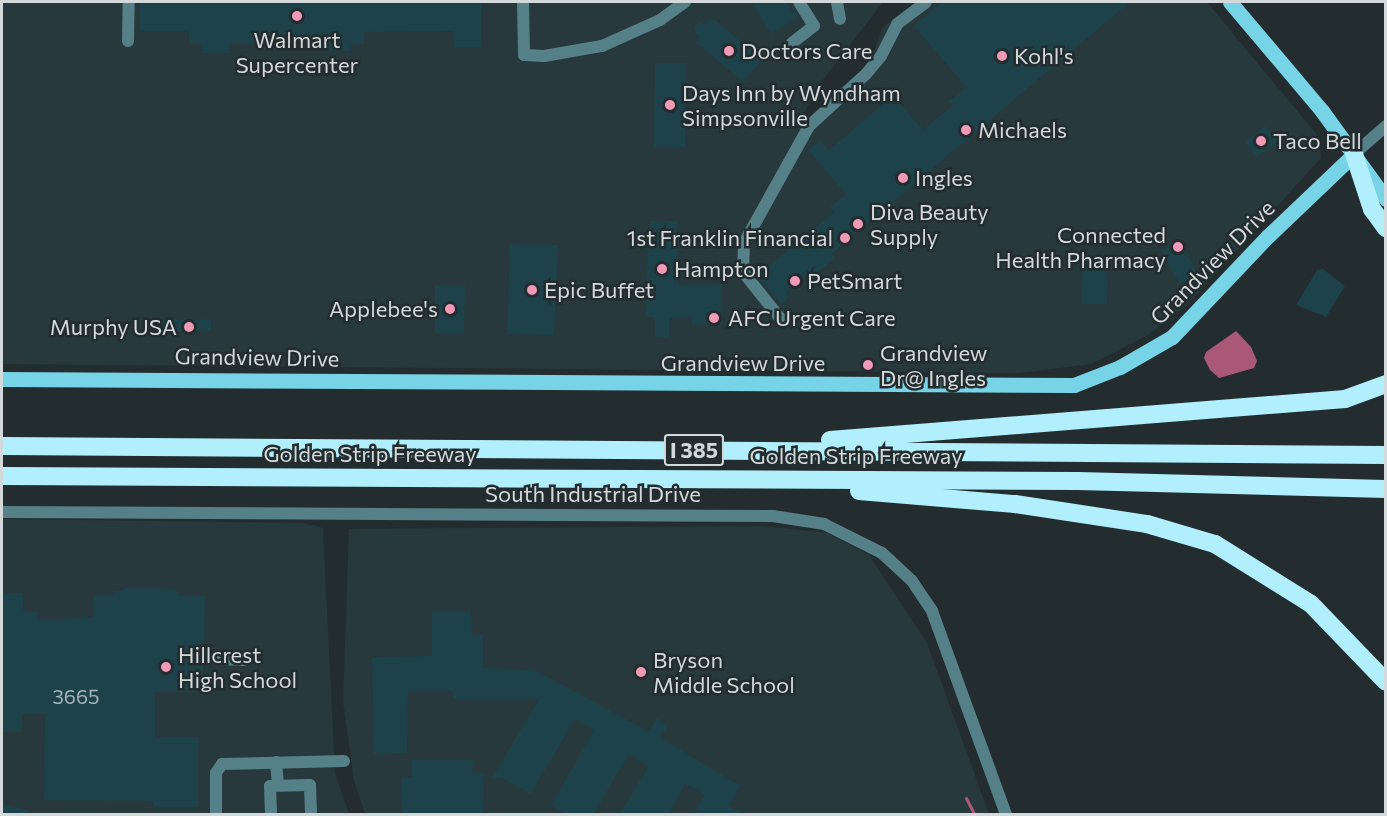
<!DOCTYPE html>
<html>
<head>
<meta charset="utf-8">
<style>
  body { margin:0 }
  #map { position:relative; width:1387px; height:816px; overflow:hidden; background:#232d2f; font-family:Commissioner,sans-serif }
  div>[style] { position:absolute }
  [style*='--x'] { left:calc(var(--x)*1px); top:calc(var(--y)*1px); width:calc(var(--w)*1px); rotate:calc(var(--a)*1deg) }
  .built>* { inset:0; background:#27393c }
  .water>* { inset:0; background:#a95976 }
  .stream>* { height:3px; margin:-1.5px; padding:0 1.5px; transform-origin:1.5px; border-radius:1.5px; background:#a95976 }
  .building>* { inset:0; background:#1d4249 }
  .minor>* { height:12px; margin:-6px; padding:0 6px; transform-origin:6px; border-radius:6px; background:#558088 }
  .major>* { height:15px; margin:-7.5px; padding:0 7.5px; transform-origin:7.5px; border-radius:7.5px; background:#77d4e6 }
  .highway>* { height:18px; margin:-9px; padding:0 9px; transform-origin:9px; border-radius:9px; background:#b0effb }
  .dots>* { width:16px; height:16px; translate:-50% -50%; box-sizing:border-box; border:3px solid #232d2f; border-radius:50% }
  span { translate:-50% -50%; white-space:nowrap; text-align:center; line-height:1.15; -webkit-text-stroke:5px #232d2f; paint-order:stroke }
  .number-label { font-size:20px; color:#a6b3b6 }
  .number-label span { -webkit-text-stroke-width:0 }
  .shield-label span { padding:2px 4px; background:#232d2f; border:2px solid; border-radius:4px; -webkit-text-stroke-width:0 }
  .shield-label { font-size:21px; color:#d3d9da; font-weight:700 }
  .poi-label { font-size:22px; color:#d3d9da }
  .left { translate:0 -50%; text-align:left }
  .right { translate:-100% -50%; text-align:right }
  .street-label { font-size:22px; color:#d3d9da }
  .frame { position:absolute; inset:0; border:3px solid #d3d9da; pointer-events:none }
</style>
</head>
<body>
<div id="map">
  <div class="built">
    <div style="clip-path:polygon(2px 2px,883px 2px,819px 85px,794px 131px,867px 73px,882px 28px,916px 2px,1207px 2px,1318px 136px,1321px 158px,1186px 306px,1148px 335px,1092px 364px,1019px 373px,2px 364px)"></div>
    <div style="clip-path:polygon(2px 519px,303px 523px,323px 528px,335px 773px,349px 814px,2px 814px)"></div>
    <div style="clip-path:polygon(763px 526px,827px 533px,869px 555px,927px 643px,989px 814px,365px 814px,354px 781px,343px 701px,349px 529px)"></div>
  </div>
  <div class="water">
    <div style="clip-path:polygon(1236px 331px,1251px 347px,1257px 361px,1254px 368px,1219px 378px,1210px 370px,1204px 358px,1206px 352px)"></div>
  </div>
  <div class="stream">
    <div style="--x:966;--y:798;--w:18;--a:63"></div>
  </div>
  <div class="building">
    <div style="clip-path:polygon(140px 2px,481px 2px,481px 47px,454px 47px,454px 31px,364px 32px,364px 44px,351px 44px,351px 51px,321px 51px,321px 44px,230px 44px,230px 53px,202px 53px,202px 44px,189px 44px,189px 31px,140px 31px)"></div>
    <div style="clip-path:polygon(752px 2px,786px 2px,797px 18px,771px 34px)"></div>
    <div style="clip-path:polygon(943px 2px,1130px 2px,831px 254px,835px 258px,811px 278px,808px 273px,786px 292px,789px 297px,781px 304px,757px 276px,834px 212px,830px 207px,846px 194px,808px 150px,820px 140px,829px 150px,893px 95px,923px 130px,953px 105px,949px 101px,966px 87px,914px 26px)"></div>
    <div style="clip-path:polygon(714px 19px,762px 60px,743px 82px,696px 42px,700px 38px,693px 28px,700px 21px,704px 24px)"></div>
    <div style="clip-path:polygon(655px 63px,686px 63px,685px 147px,654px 147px)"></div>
    <div style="clip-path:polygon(1265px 126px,1278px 141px,1257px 157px,1245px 142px)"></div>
    <div style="clip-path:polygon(649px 221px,677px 221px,679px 285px,722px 284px,722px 324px,692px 325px,692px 317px,669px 317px,669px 337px,655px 337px,655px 317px,648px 317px,646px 312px)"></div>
    <div style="clip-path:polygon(1179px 240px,1198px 274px,1180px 284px,1161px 250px)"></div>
    <div style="clip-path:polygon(510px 244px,558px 245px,554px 335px,507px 334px)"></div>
    <div style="clip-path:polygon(1082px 265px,1108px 266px,1107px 304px,1081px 304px)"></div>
    <div style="clip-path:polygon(1323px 269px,1345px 286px,1326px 317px,1296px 305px,1317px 270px)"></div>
    <div style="clip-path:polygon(435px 285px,465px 285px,464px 333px,435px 333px)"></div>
    <div style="clip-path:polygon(211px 319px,211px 331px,155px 331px,155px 320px)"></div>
    <div style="clip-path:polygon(124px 588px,158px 588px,177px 590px,177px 596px,205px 596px,204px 644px,196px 644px,196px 661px,203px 661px,203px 676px,195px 676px,195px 692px,155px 692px,155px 737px,198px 737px,198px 807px,154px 807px,154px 801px,44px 800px,45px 714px,22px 714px,22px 732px,2px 732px,2px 593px,23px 593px,23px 612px,38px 612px,38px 619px,70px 619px,94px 617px,94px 596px,114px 596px,114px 591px,124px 591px)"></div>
    <div style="clip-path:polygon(432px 612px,471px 612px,472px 635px,483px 635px,483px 668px,535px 670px,648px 731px,657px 718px,668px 725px,661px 738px,740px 786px,729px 806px,744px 814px,694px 814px,705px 795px,686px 784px,668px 814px,620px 814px,648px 766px,628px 755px,594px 814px,566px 814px,551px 805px,594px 730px,575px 719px,531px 794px,502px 778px,491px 779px,539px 699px,453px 699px,453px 691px,408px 691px,407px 753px,374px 754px,372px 657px,432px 656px)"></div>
    <div style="clip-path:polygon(412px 760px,473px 760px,472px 773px,484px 773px,483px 814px,402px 814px,401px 778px,412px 777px)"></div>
    <div style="clip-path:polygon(2px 805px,28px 810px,27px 814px,2px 814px)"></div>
  </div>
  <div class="minor">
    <div style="--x:523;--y:2;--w:53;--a:88.9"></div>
    <div style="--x:524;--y:55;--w:20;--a:3"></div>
    <div style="--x:544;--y:56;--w:59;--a:-9.8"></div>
    <div style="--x:602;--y:46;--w:64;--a:-24.1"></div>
    <div style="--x:660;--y:20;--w:31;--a:-36"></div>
    <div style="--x:837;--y:2;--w:17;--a:80"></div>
    <div style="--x:128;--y:41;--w:39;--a:-89"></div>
    <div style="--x:792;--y:43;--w:28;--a:-38"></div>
    <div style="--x:814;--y:26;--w:28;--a:-122"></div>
    <div style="--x:1354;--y:154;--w:43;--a:-41.2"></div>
    <div style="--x:780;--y:318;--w:59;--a:-128.8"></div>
    <div style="--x:743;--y:272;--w:29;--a:-88"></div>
    <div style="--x:744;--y:243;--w:134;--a:-60.9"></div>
    <div style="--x:809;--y:126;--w:77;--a:-42.4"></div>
    <div style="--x:866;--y:74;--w:23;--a:-50"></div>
    <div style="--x:881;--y:56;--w:36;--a:-63"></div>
    <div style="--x:897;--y:24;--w:36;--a:-37"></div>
    <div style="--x:2;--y:512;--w:771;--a:0.3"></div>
    <div style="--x:773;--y:516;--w:52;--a:8.9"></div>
    <div style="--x:824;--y:524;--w:65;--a:26.6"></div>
    <div style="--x:882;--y:553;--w:41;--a:43"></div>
    <div style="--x:912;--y:581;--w:36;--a:56"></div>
    <div style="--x:932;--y:611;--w:216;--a:70"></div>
    <div style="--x:217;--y:659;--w:27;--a:2"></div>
    <div style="--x:276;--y:762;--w:23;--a:85"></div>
    <div style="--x:216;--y:814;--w:41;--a:-90"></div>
    <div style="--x:216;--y:773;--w:11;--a:-56"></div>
    <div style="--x:222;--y:764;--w:122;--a:-1.4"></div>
    <div style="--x:271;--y:814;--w:28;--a:-92"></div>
    <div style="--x:270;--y:786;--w:40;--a:-1.4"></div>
    <div style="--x:310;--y:785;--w:29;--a:88"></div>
  </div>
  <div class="major">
    <div style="--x:1230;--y:2;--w:143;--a:49.8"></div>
    <div style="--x:1322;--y:111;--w:109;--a:54"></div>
    <div style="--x:2;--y:379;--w:1072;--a:0.32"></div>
    <div style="--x:1074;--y:385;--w:49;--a:-21.4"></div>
    <div style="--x:1120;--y:367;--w:60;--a:-30"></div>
    <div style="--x:1172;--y:337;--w:139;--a:-46.5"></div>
    <div style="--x:1268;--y:236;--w:119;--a:-43.6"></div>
  </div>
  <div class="highway">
    <div style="--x:1354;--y:154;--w:58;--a:71.9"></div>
    <div style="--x:1372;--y:209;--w:24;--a:54"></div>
    <div style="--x:830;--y:440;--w:517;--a:-4.55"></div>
    <div style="--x:1345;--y:399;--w:44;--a:-20.1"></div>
    <div style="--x:2;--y:446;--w:1384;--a:0.37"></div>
    <div style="--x:2;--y:476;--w:1076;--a:0.27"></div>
    <div style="--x:1078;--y:481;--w:308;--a:1.5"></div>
    <div style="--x:859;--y:491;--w:157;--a:4.8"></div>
    <div style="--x:1015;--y:504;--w:134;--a:8.6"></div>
    <div style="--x:1147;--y:524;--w:71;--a:16.4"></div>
    <div style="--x:1215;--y:544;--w:113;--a:32"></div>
    <div style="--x:1311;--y:604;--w:108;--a:46.1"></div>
  </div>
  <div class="dots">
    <div style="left:297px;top:16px;background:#f09ab7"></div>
    <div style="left:729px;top:51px;background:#f09ab7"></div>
    <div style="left:1002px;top:56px;background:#f09ab7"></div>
    <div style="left:670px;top:105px;background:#f09ab7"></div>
    <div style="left:966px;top:130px;background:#f09ab7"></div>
    <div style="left:1261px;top:141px;background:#f09ab7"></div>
    <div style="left:903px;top:178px;background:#f09ab7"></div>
    <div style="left:858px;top:224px;background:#f09ab7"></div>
    <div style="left:845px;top:238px;background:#f09ab7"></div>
    <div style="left:1178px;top:247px;background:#f09ab7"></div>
    <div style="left:662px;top:269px;background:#f09ab7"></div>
    <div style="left:795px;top:281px;background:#f09ab7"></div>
    <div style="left:532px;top:290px;background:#f09ab7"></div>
    <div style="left:450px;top:309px;background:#f09ab7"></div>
    <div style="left:714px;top:318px;background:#f09ab7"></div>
    <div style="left:189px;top:327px;background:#f09ab7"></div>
    <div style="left:868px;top:365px;background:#f09ab7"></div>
    <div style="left:166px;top:667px;background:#f09ab7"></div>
    <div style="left:641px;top:672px;background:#f09ab7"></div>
  </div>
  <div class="number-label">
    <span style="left:76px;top:696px">3665</span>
  </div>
  <div class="shield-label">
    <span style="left:694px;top:450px">I 385</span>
  </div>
  <div class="poi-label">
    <span style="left:297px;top:52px">Walmart<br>Supercenter</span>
    <span class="left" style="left:741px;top:51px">Doctors Care</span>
    <span class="left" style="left:1014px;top:56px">Kohl's</span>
    <span class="left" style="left:682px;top:105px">Days Inn by Wyndham<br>Simpsonville</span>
    <span class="left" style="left:978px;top:130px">Michaels</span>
    <span class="left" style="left:1273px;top:141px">Taco Bell</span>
    <span class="left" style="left:915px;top:178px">Ingles</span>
    <span class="left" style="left:870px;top:224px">Diva Beauty<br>Supply</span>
    <span class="right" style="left:1166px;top:247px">Connected<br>Health Pharmacy</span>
    <span class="right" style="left:833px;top:238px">1st Franklin Financial</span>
    <span class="left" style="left:674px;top:269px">Hampton</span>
    <span class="left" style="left:807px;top:281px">PetSmart</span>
    <span class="left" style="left:544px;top:290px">Epic Buffet</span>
    <span class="right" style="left:438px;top:309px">Applebee's</span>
    <span class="left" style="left:728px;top:318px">AFC Urgent Care</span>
    <span class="right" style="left:177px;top:327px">Murphy USA</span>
    <span class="left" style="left:880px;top:365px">Grandview<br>Dr@ Ingles</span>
    <span class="left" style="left:178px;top:667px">Hillcrest<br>High School</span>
    <span class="left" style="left:653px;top:672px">Bryson<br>Middle School</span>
  </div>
  <div class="street-label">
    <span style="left:1212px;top:262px;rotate:-45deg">Grandview Drive</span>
    <span style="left:257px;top:357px;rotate:1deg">Grandview Drive</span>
    <span style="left:743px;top:363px">Grandview Drive</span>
    <span style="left:370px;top:454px">Golden Strip Freeway</span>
    <span style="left:856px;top:456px">Golden Strip Freeway</span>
    <span style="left:593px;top:494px">South Industrial Drive</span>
  </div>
  <div class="frame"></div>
</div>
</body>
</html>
